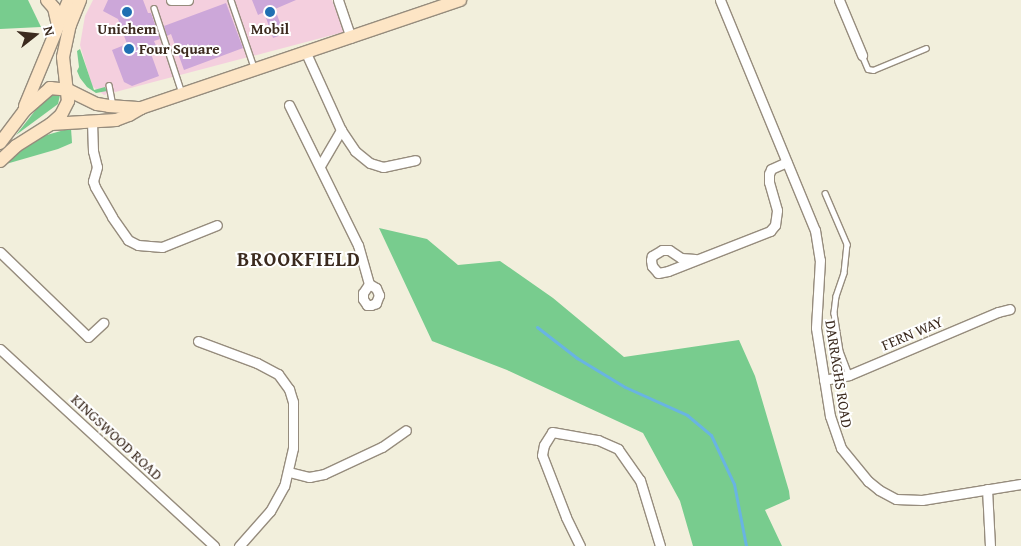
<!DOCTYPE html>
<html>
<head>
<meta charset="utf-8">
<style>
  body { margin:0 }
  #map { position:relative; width:1021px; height:546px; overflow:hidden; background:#f2efdc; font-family:"Gentium Book Plus",serif }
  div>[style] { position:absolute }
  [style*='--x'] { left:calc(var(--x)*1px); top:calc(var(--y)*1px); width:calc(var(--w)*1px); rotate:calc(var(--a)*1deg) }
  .built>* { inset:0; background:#f4cfde }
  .green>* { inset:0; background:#78cc8e }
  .stream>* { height:3px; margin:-1.5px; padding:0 1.5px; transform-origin:1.5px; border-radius:1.5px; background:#69b4e2 }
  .building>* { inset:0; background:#cca7d9 }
  .roads { filter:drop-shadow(1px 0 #968c7d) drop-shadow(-1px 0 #968c7d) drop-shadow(0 1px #968c7d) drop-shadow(0 -1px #968c7d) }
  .lane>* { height:4.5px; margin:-2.25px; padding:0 2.25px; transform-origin:2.25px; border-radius:2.25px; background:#fff }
  .street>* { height:9px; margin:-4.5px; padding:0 4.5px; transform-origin:4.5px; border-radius:4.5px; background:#fff }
  .secondary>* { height:12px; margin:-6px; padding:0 6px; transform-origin:6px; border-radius:6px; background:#fde5c5 }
  .dots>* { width:14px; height:14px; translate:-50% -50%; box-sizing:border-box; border:2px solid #fff; border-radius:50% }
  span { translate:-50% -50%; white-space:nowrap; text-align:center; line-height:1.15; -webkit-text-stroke:4px #fff; paint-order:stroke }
  .poi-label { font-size:15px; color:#3b2a1e; font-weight:700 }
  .left { translate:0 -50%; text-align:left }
  .street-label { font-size:15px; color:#3b2a1e }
  .district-label { font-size:20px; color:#3b2a1e; font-weight:700; letter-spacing:1px }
  .north { position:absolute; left:10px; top:10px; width:50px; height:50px; -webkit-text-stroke:4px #fff; paint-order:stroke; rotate:74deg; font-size:14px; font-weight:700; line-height:20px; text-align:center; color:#3b2a1e }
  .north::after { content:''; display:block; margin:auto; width:18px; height:22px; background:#3b2a1e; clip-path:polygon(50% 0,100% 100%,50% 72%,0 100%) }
</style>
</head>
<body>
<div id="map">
  <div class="built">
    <div style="clip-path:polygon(93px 0,332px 0,344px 32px,104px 95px,92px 86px,80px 45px,85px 16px)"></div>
  </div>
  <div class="green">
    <div style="clip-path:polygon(0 0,28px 0,41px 27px,0 29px)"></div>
    <div style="clip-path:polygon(80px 49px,94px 90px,105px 87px,107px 91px,96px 93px,87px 87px,80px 78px,77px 71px,79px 67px,77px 51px)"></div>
    <div style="clip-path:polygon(49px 93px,60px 95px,58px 104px,16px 135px)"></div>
    <div style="clip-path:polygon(71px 128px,72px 143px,58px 149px,6px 164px,15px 154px,40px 137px)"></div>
    <div style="clip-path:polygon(379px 228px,427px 239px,458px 265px,500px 261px,553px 298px,624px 357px,739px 340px,755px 376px,789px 491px,790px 499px,765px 510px,782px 546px,693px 546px,680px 501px,643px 433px,507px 370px,432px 341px)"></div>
  </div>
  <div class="stream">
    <div style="--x:537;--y:327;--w:51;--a:37.8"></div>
    <div style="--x:577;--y:358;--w:56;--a:31.1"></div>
    <div style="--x:625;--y:387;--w:68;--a:24.3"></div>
    <div style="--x:687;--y:415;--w:31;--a:40"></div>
    <div style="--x:711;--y:435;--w:54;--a:64.9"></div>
    <div style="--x:734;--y:484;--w:63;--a:79"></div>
  </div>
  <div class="building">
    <div style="clip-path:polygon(108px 0,143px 0,148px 13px,151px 13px,160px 39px,154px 41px,157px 48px,150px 51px,159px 76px,132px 86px,124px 82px,112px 50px,127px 44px,118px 19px,103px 11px)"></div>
    <div style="clip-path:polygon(252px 0,296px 0,275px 9px,284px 34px,273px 38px,264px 12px,258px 15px)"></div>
    <div style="clip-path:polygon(226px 3px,243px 48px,184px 70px,171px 34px,167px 36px,164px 26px)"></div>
  </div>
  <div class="roads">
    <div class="lane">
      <div style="--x:231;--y:0;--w:71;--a:71.1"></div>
      <div style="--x:154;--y:8;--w:89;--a:71.8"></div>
      <div style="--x:862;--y:55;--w:15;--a:67"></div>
      <div style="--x:868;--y:69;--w:5;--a:11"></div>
      <div style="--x:873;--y:70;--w:57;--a:-22.5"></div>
      <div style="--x:109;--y:85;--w:20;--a:79"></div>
      <div style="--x:825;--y:193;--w:56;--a:66.7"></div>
      <div style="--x:847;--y:244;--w:29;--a:96"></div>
      <div style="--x:844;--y:273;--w:24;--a:109"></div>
      <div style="--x:836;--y:296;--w:17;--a:97"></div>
      <div style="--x:834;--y:313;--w:38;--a:81"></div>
      <div style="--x:840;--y:351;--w:26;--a:69"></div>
    </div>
    <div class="street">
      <div style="--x:171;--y:0;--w:17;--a:0"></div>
      <div style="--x:338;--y:0;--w:40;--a:71.1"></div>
      <div style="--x:720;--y:0;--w:249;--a:67.6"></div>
      <div style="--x:815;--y:230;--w:30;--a:81"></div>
      <div style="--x:820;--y:260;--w:68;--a:93.4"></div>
      <div style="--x:816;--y:328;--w:89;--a:81"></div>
      <div style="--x:830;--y:416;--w:34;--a:71"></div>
      <div style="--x:841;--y:448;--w:43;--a:50.7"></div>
      <div style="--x:868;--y:481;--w:14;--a:39"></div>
      <div style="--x:879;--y:490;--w:19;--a:28"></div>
      <div style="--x:896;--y:499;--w:26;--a:2"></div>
      <div style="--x:922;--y:500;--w:100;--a:-9.2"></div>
      <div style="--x:839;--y:0;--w:60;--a:67.3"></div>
      <div style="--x:306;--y:53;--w:85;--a:65.6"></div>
      <div style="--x:341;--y:130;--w:25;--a:56"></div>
      <div style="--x:355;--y:151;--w:19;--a:39"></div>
      <div style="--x:370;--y:163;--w:14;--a:17"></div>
      <div style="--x:383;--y:167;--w:33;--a:-12"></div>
      <div style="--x:289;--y:105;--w:156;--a:63.8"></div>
      <div style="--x:358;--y:245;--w:41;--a:74.2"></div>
      <div style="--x:369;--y:284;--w:8;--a:30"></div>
      <div style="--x:376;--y:288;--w:8;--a:67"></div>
      <div style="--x:379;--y:295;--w:9;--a:111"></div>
      <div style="--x:376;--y:303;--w:5;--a:158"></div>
      <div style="--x:371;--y:305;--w:4;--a:180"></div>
      <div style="--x:367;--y:305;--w:7;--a:-124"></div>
      <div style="--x:363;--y:299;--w:6;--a:-90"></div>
      <div style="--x:363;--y:293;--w:11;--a:-56"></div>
      <div style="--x:92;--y:122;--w:29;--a:88"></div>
      <div style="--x:93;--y:151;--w:16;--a:76"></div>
      <div style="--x:97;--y:167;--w:15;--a:106"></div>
      <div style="--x:93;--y:181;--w:6;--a:72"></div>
      <div style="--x:95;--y:187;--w:34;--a:60"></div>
      <div style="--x:112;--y:217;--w:28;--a:55"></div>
      <div style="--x:128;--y:240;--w:11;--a:27"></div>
      <div style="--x:138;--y:245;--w:24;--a:5"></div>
      <div style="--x:162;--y:247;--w:59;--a:-21.8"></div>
      <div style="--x:320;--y:166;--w:42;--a:-59.7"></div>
      <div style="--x:0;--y:252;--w:122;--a:44"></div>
      <div style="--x:88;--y:337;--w:21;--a:-43"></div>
      <div style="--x:695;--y:259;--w:14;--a:-176"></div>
      <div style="--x:681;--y:258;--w:14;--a:-146"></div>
      <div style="--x:669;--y:250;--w:7;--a:180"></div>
      <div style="--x:662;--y:250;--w:12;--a:149"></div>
      <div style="--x:652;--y:256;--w:4;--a:104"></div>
      <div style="--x:651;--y:260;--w:6;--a:81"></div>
      <div style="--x:652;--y:266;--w:9;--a:49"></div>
      <div style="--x:658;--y:273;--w:10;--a:-11"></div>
      <div style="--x:668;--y:271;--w:110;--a:-21.4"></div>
      <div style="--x:770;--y:231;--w:8;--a:-50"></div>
      <div style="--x:775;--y:225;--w:15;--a:-82"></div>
      <div style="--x:777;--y:210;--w:29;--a:-106"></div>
      <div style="--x:769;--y:182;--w:8;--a:-90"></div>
      <div style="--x:769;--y:174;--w:5;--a:-68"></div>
      <div style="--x:771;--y:169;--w:17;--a:-24"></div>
      <div style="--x:198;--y:341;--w:63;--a:20.4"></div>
      <div style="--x:257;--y:363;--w:24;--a:28"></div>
      <div style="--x:278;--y:374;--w:19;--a:54"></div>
      <div style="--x:289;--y:389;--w:14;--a:73"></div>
      <div style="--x:293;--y:402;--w:46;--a:90"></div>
      <div style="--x:293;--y:448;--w:39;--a:103"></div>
      <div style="--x:284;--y:486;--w:29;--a:119"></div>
      <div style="--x:270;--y:511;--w:47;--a:131.5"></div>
      <div style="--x:0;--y:349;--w:291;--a:42.6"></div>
      <div style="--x:824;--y:380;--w:25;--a:-11"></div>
      <div style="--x:849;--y:375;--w:162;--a:-22.9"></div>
      <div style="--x:998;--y:312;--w:12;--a:-14"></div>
      <div style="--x:289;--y:472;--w:21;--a:14"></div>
      <div style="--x:309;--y:477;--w:15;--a:-11"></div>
      <div style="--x:324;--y:474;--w:64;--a:-25"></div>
      <div style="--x:382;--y:447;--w:29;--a:-35"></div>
      <div style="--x:987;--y:489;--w:57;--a:87"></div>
      <div style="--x:580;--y:546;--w:32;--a:-116"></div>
      <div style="--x:566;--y:517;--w:66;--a:-111.2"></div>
      <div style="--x:542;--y:455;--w:10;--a:-79"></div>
      <div style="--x:544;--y:445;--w:15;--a:-58"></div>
      <div style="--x:552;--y:432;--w:47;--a:9.9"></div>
      <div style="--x:598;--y:440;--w:22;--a:24"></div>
      <div style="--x:618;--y:449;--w:38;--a:55"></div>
      <div style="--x:640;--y:480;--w:69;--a:73.1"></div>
    </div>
    <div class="secondary">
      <div style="--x:47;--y:0;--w:11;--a:49"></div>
      <div style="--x:54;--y:8;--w:17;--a:77"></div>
      <div style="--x:25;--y:106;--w:115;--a:-67.5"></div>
      <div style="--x:51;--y:124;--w:13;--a:-42"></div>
      <div style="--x:61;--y:115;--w:16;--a:-63"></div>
      <div style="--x:68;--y:101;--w:44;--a:-96.5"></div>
      <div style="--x:63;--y:57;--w:33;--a:-78"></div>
      <div style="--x:70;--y:25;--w:27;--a:-68"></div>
      <div style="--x:0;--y:143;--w:40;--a:-53"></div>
      <div style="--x:24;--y:111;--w:35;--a:-41"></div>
      <div style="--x:50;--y:88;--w:18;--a:6"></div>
      <div style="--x:68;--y:90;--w:32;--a:26"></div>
      <div style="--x:97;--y:104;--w:12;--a:9"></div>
      <div style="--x:109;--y:106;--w:32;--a:4"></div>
      <div style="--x:0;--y:161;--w:22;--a:-43"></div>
      <div style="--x:16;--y:146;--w:41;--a:-32.2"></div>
      <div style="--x:51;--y:124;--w:65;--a:-3.5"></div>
      <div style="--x:116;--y:120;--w:14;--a:-21"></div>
      <div style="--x:129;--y:115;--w:14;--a:-30"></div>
      <div style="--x:141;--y:108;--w:337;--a:-18.7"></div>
    </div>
  </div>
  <div class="dots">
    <div style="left:127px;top:12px;background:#1f6fb2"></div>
    <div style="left:270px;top:12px;background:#1f6fb2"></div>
    <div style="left:129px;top:49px;background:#1f6fb2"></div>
  </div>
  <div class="poi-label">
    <span style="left:127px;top:29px">Unichem</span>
    <span style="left:270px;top:29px">Mobil</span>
    <span class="left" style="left:139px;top:49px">Four Square</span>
  </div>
  <div class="street-label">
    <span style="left:912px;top:333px;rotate:-23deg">FERN WAY</span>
    <span style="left:839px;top:374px;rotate:81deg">DARRAGHS ROAD</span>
    <span style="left:117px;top:437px;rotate:43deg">KINGSWOOD ROAD</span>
  </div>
  <div class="district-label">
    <span style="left:299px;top:258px">BROOKFIELD</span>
  </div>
  <div class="north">N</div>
</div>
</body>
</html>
